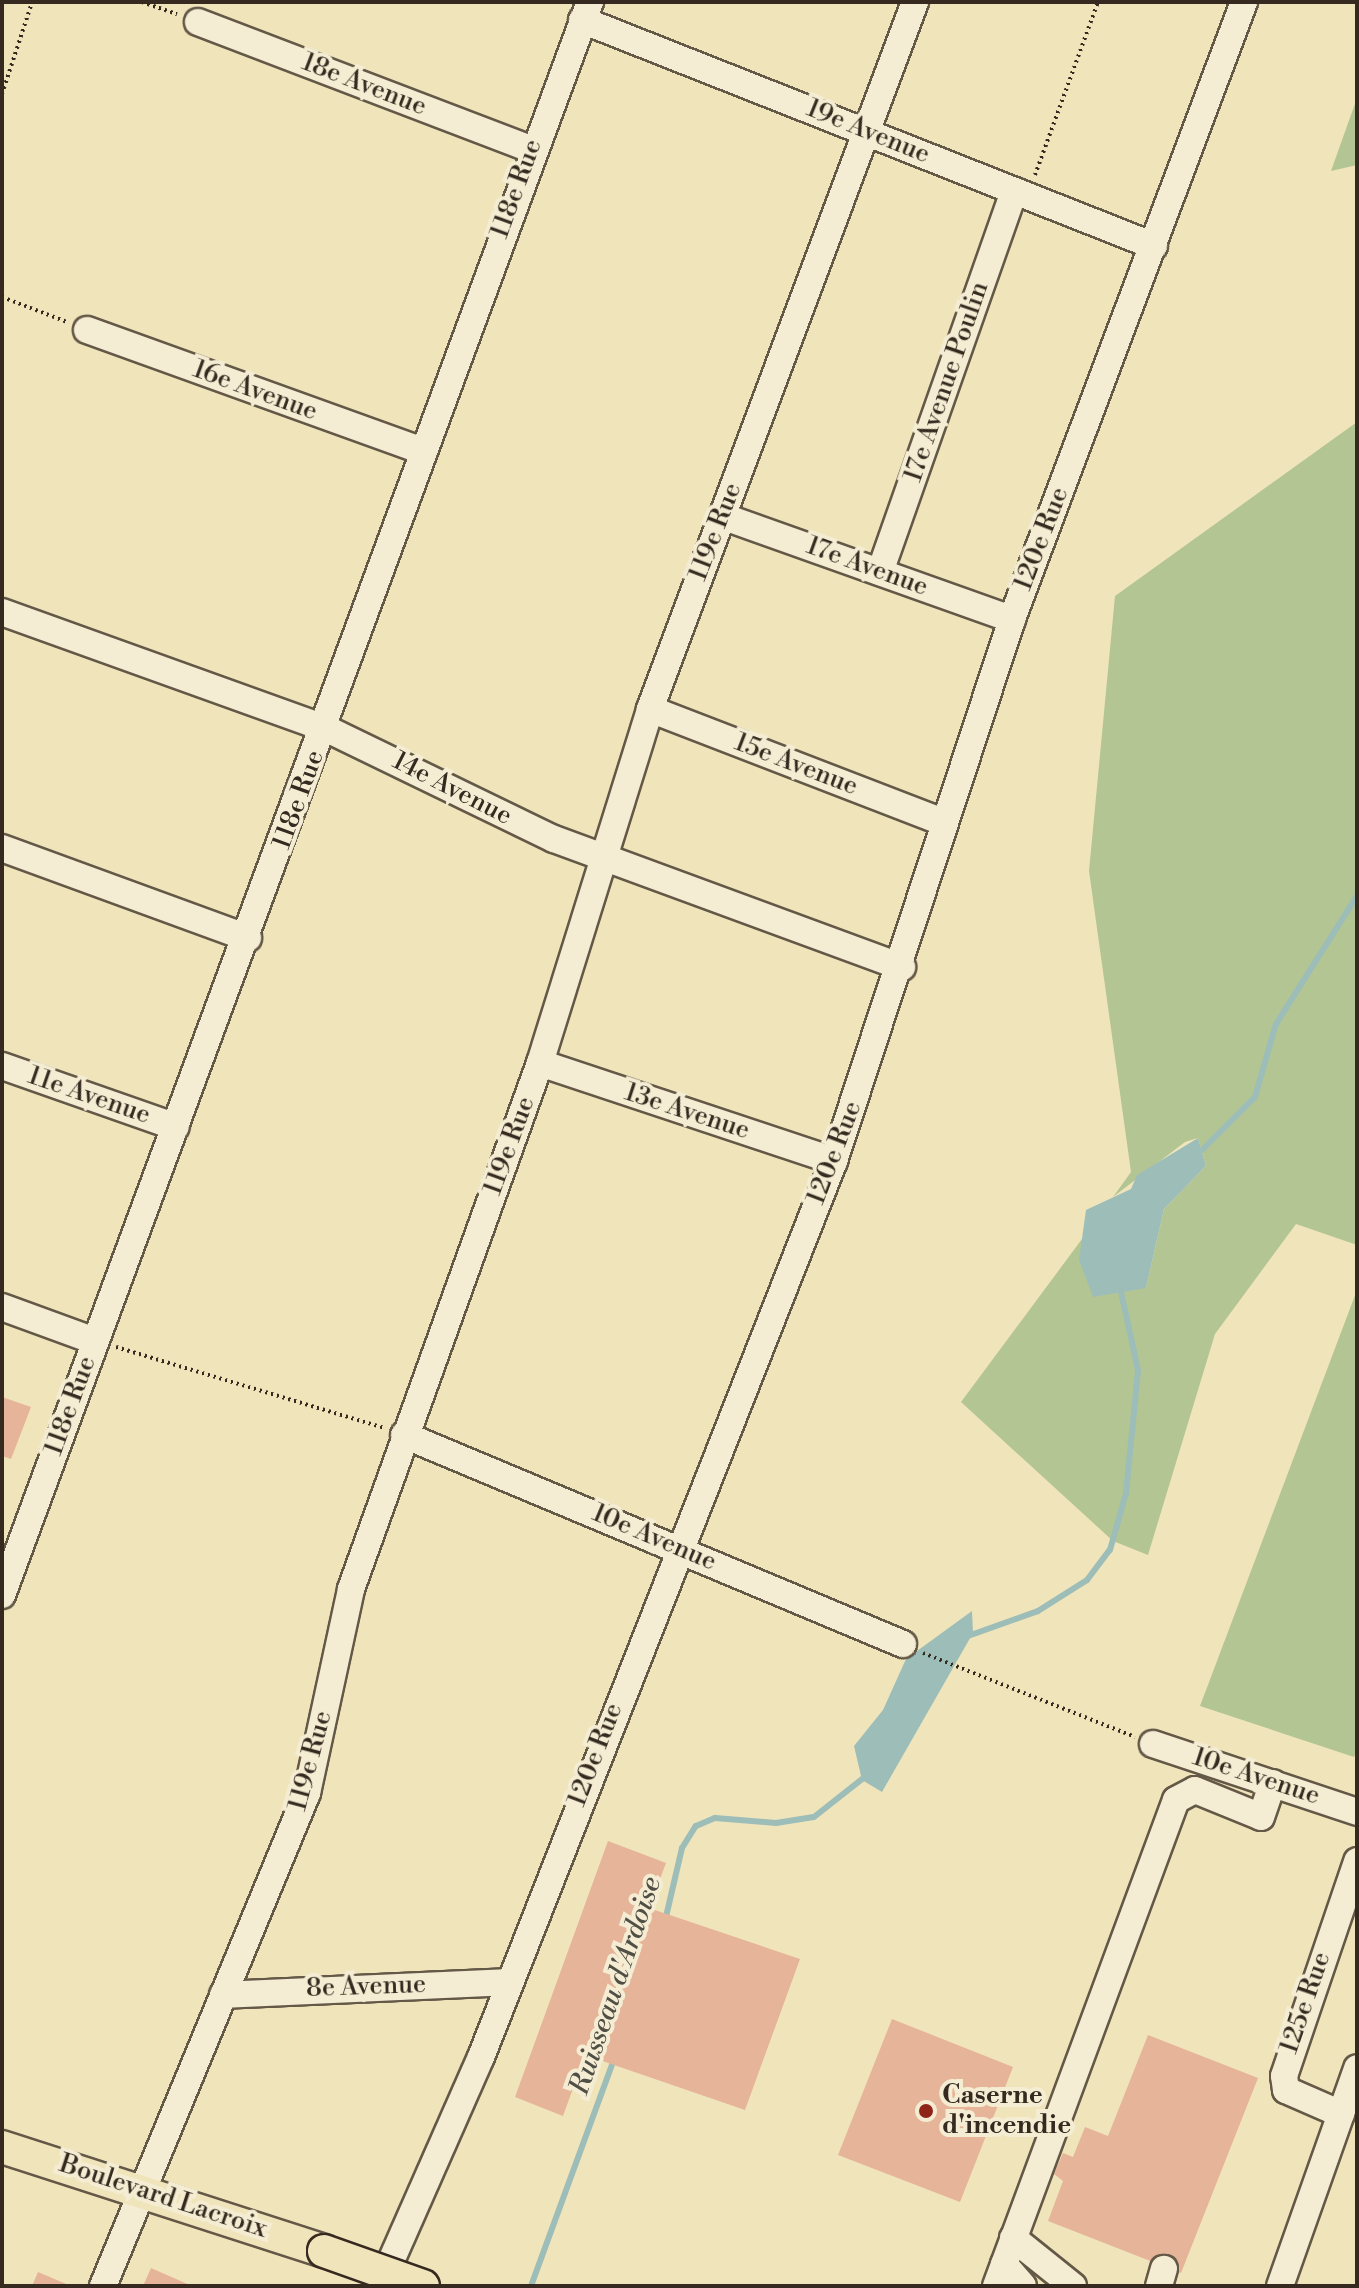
<!DOCTYPE html>
<html>
<head>
<meta charset="utf-8">
<style>
  body { margin:0 }
  #map { position:relative; width:1359px; height:2288px; overflow:hidden; background:#f0e4bb; font-family:"Libre Bodoni",serif }
  div>[style] { position:absolute }
  [style*='--x'] { left:calc(var(--x)*1px); top:calc(var(--y)*1px); width:calc(var(--w)*1px); rotate:calc(var(--a)*1deg) }
  .green>* { inset:0; background:#b4c594 }
  .water>* { inset:0; background:#9dbdb8 }
  .stream>* { height:6px; margin:-3px; padding:0 3px; transform-origin:3px; border-radius:3px; background:#9dbdb8 }
  .building>* { inset:0; background:#e6b498 }
  .path>* { height:4px; margin-top:-2px; transform-origin:0; background:repeating-linear-gradient(90deg,#362a20 0 2px,transparent 0 6px) }
  .roads { filter:drop-shadow(2px 0 #645847) drop-shadow(-2px 0 #645847) drop-shadow(0 2px #645847) drop-shadow(0 -2px #645847) }
  .minor>* { height:26px; margin:-13px; padding:0 13px; transform-origin:13px; border-radius:13px; background:#f5edd3 }
  .major>* { height:32px; margin:-16px; padding:0 16px; transform-origin:16px; border-radius:16px; background:#f0e4bb }
  .bridges { filter:drop-shadow(2px 0 #362a20) drop-shadow(-2px 0 #362a20) drop-shadow(0 2px #362a20) drop-shadow(0 -2px #362a20) }
  .major-bridge>* { height:32px; margin:-16px; padding:0 16px; transform-origin:16px; border-radius:16px; background:#f0e4bb }
  .dots>* { width:22px; height:22px; translate:-50% -50%; box-sizing:border-box; border:4px solid #f5edd3; border-radius:50% }
  span { translate:-50% -50%; white-space:nowrap; text-align:center; line-height:1.15; -webkit-text-stroke:8px #f5edd3; paint-order:stroke }
  .street-label { font-size:26px; color:#362a20 }
  .poi-label { font-size:26px; color:#362a20; font-weight:700 }
  .left { translate:0 -50%; text-align:left }
  .water-label { font-size:28px; color:#504f46; font-style:italic }
  .frame { position:absolute; inset:0; border:4px solid #362a20; pointer-events:none }
</style>
</head>
<body>
<div id="map">
  <div class="green">
    <div style="clip-path:polygon(1357px 98px,1357px 165px,1331px 171px)"></div>
    <div style="clip-path:polygon(1357px 422px,1357px 1245px,1296px 1224px,1215px 1334px,1148px 1555px,1113px 1541px,961px 1402px,1082px 1239px,1146px 1288px,1164px 1209px,1206px 1166px,1198px 1138px,1185px 1142px,1113px 1197px,1131px 1172px,1089px 871px,1115px 596px)"></div>
    <div style="clip-path:polygon(1357px 1290px,1357px 1750px,1354px 1757px,1200px 1706px)"></div>
  </div>
  <div class="water">
    <div style="clip-path:polygon(1198px 1138px,1206px 1166px,1164px 1209px,1146px 1288px,1093px 1297px,1079px 1260px,1086px 1210px,1131px 1189px,1137px 1175px)"></div>
    <div style="clip-path:polygon(972px 1611px,973px 1633px,882px 1792px,862px 1780px,854px 1746px,883px 1710px,906px 1659px)"></div>
  </div>
  <div class="stream">
    <div style="--x:1202;--y:1150;--w:75;--a:-45"></div>
    <div style="--x:1255;--y:1097;--w:76;--a:-74"></div>
    <div style="--x:1276;--y:1024;--w:151;--a:-57.7"></div>
    <div style="--x:968;--y:1636;--w:74;--a:-19.7"></div>
    <div style="--x:1038;--y:1611;--w:58;--a:-32.3"></div>
    <div style="--x:1087;--y:1580;--w:38;--a:-53"></div>
    <div style="--x:1110;--y:1550;--w:59;--a:-74.3"></div>
    <div style="--x:1126;--y:1493;--w:124;--a:-84.4"></div>
    <div style="--x:1138;--y:1370;--w:80;--a:-102.3"></div>
    <div style="--x:665;--y:1921;--w:75;--a:-76.9"></div>
    <div style="--x:682;--y:1848;--w:26;--a:-58"></div>
    <div style="--x:696;--y:1826;--w:21;--a:-23"></div>
    <div style="--x:715;--y:1818;--w:61;--a:4.7"></div>
    <div style="--x:776;--y:1823;--w:38;--a:-9"></div>
    <div style="--x:814;--y:1817;--w:66;--a:-38.3"></div>
    <div style="--x:531;--y:2286;--w:242;--a:-69.9"></div>
  </div>
  <div class="building">
    <div style="clip-path:polygon(2px 1397px,31px 1407px,11px 1459px,2px 1456px)"></div>
    <div style="clip-path:polygon(608px 1841px,666px 1863px,649px 1908px,800px 1959px,745px 2110px,585px 2055px,563px 2116px,515px 2097px)"></div>
    <div style="clip-path:polygon(892px 2019px,1013px 2067px,960px 2202px,838px 2155px)"></div>
    <div style="clip-path:polygon(1148px 2035px,1258px 2078px,1181px 2273px,1048px 2221px,1063px 2181px,1054px 2174px,1063px 2153px,1073px 2157px,1085px 2127px,1108px 2136px)"></div>
    <div style="clip-path:polygon(151px 2268px,192px 2286px,143px 2286px)"></div>
    <div style="clip-path:polygon(38px 2272px,71px 2286px,32px 2286px)"></div>
  </div>
  <div class="path">
    <div style="--x:142;--y:2;--w:37;--a:19"></div>
    <div style="--x:2;--y:94;--w:97;--a:-71.9"></div>
    <div style="--x:1035;--y:175;--w:184;--a:-70"></div>
    <div style="--x:2;--y:297;--w:70;--a:21"></div>
    <div style="--x:116;--y:1347;--w:280;--a:16.8"></div>
    <div style="--x:923;--y:1653;--w:228;--a:21.6"></div>
  </div>
  <div class="roads">
    <div class="minor">
      <div style="--x:582;--y:20;--w:615;--a:21.56"></div>
      <div style="--x:198;--y:22;--w:356;--a:20.9"></div>
      <div style="--x:87;--y:330;--w:358;--a:19.8"></div>
      <div style="--x:722;--y:516;--w:308;--a:19.6"></div>
      <div style="--x:880;--y:572;--w:404;--a:-70.6"></div>
      <div style="--x:2;--y:612;--w:343;--a:19.8"></div>
      <div style="--x:325;--y:728;--w:254;--a:25.9"></div>
      <div style="--x:554;--y:839;--w:371;--a:20.2"></div>
      <div style="--x:650;--y:709;--w:312;--a:21.1"></div>
      <div style="--x:2;--y:848;--w:262;--a:20.1"></div>
      <div style="--x:540;--y:1063;--w:310;--a:18.4"></div>
      <div style="--x:2;--y:1066;--w:184;--a:19.3"></div>
      <div style="--x:2;--y:1307;--w:99;--a:20.1"></div>
      <div style="--x:404;--y:1435;--w:541;--a:22.73"></div>
      <div style="--x:2;--y:1595;--w:1698;--a:-69.74"></div>
      <div style="--x:1153;--y:1744;--w:215;--a:18.4"></div>
      <div style="--x:223;--y:1995;--w:286;--a:-2.6"></div>
      <div style="--x:1341;--y:2114;--w:60;--a:-156.4"></div>
      <div style="--x:1286;--y:2090;--w:14;--a:-98"></div>
      <div style="--x:1284;--y:2076;--w:227;--a:-71.2"></div>
      <div style="--x:1013;--y:2238;--w:77;--a:38.7"></div>
      <div style="--x:1004;--y:2264;--w:29;--a:49"></div>
      <div style="--x:103;--y:2286;--w:534;--a:-67.52"></div>
      <div style="--x:307;--y:1793;--w:209;--a:-77.8"></div>
      <div style="--x:351;--y:1589;--w:559;--a:-70.24"></div>
      <div style="--x:540;--y:1063;--w:371;--a:-72.7"></div>
      <div style="--x:650;--y:709;--w:755;--a:-69.45"></div>
      <div style="--x:380;--y:2286;--w:250;--a:-66.2"></div>
      <div style="--x:481;--y:2057;--w:963;--a:-68.5"></div>
      <div style="--x:834;--y:1161;--w:570;--a:-71.82"></div>
      <div style="--x:1012;--y:619;--w:659;--a:-69.39"></div>
      <div style="--x:996;--y:2286;--w:518;--a:-69.68"></div>
      <div style="--x:1176;--y:1800;--w:21;--a:-28"></div>
      <div style="--x:1195;--y:1790;--w:71;--a:22.2"></div>
      <div style="--x:1261;--y:1817;--w:36;--a:-71"></div>
      <div style="--x:1159;--y:2286;--w:18;--a:-74"></div>
      <div style="--x:1280;--y:2286;--w:231;--a:-70.5"></div>
    </div>
    <div class="major">
      <div style="--x:2;--y:2147;--w:338;--a:17.9"></div>
    </div>
  </div>
  <div class="bridges">
    <div class="major-bridge">
      <div style="--x:324;--y:2251;--w:105;--a:19.5"></div>
    </div>
  </div>
  <div class="dots">
    <div style="left:926px;top:2111px;background:#8f2418"></div>
  </div>
  <div class="street-label">
    <span style="left:364px;top:85px;rotate:21deg">18e Avenue</span>
    <span style="left:868px;top:132px;rotate:22deg">19e Avenue</span>
    <span style="left:517px;top:189px;rotate:-70deg">118e Rue</span>
    <span style="left:947px;top:382px;rotate:-71deg">17e Avenue Poulin</span>
    <span style="left:255px;top:391px;rotate:20deg">16e Avenue</span>
    <span style="left:716px;top:532px;rotate:-69deg">119e Rue</span>
    <span style="left:1042px;top:539px;rotate:-69deg">120e Rue</span>
    <span style="left:867px;top:567px;rotate:20deg">17e Avenue</span>
    <span style="left:796px;top:765px;rotate:21deg">15e Avenue</span>
    <span style="left:452px;top:789px;rotate:27deg">14e Avenue</span>
    <span style="left:299px;top:800px;rotate:-70deg">118e Rue</span>
    <span style="left:89px;top:1096px;rotate:19deg">11e Avenue</span>
    <span style="left:687px;top:1112px;rotate:18deg">13e Avenue</span>
    <span style="left:510px;top:1146px;rotate:-70deg">119e Rue</span>
    <span style="left:835px;top:1153px;rotate:-69deg">120e Rue</span>
    <span style="left:71px;top:1406px;rotate:-70deg">118e Rue</span>
    <span style="left:654px;top:1538px;rotate:23deg">10e Avenue</span>
    <span style="left:596px;top:1755px;rotate:-69deg">120e Rue</span>
    <span style="left:311px;top:1761px;rotate:-75deg">119e Rue</span>
    <span style="left:1256px;top:1777px;rotate:18deg">10e Avenue</span>
    <span style="left:366px;top:1987px;rotate:-2deg">8e Avenue</span>
    <span style="left:1306px;top:2003px;rotate:-71deg">125e Rue</span>
    <span style="left:163px;top:2197px;rotate:18deg">Boulevard Lacroix</span>
  </div>
  <div class="poi-label">
    <span class="left" style="left:942px;top:2111px">Caserne<br>d'incendie</span>
  </div>
  <div class="water-label">
    <span style="left:616px;top:1986px;rotate:-71deg">Ruisseau d'Ardoise</span>
  </div>
  <div class="frame"></div>
</div>
</body>
</html>
